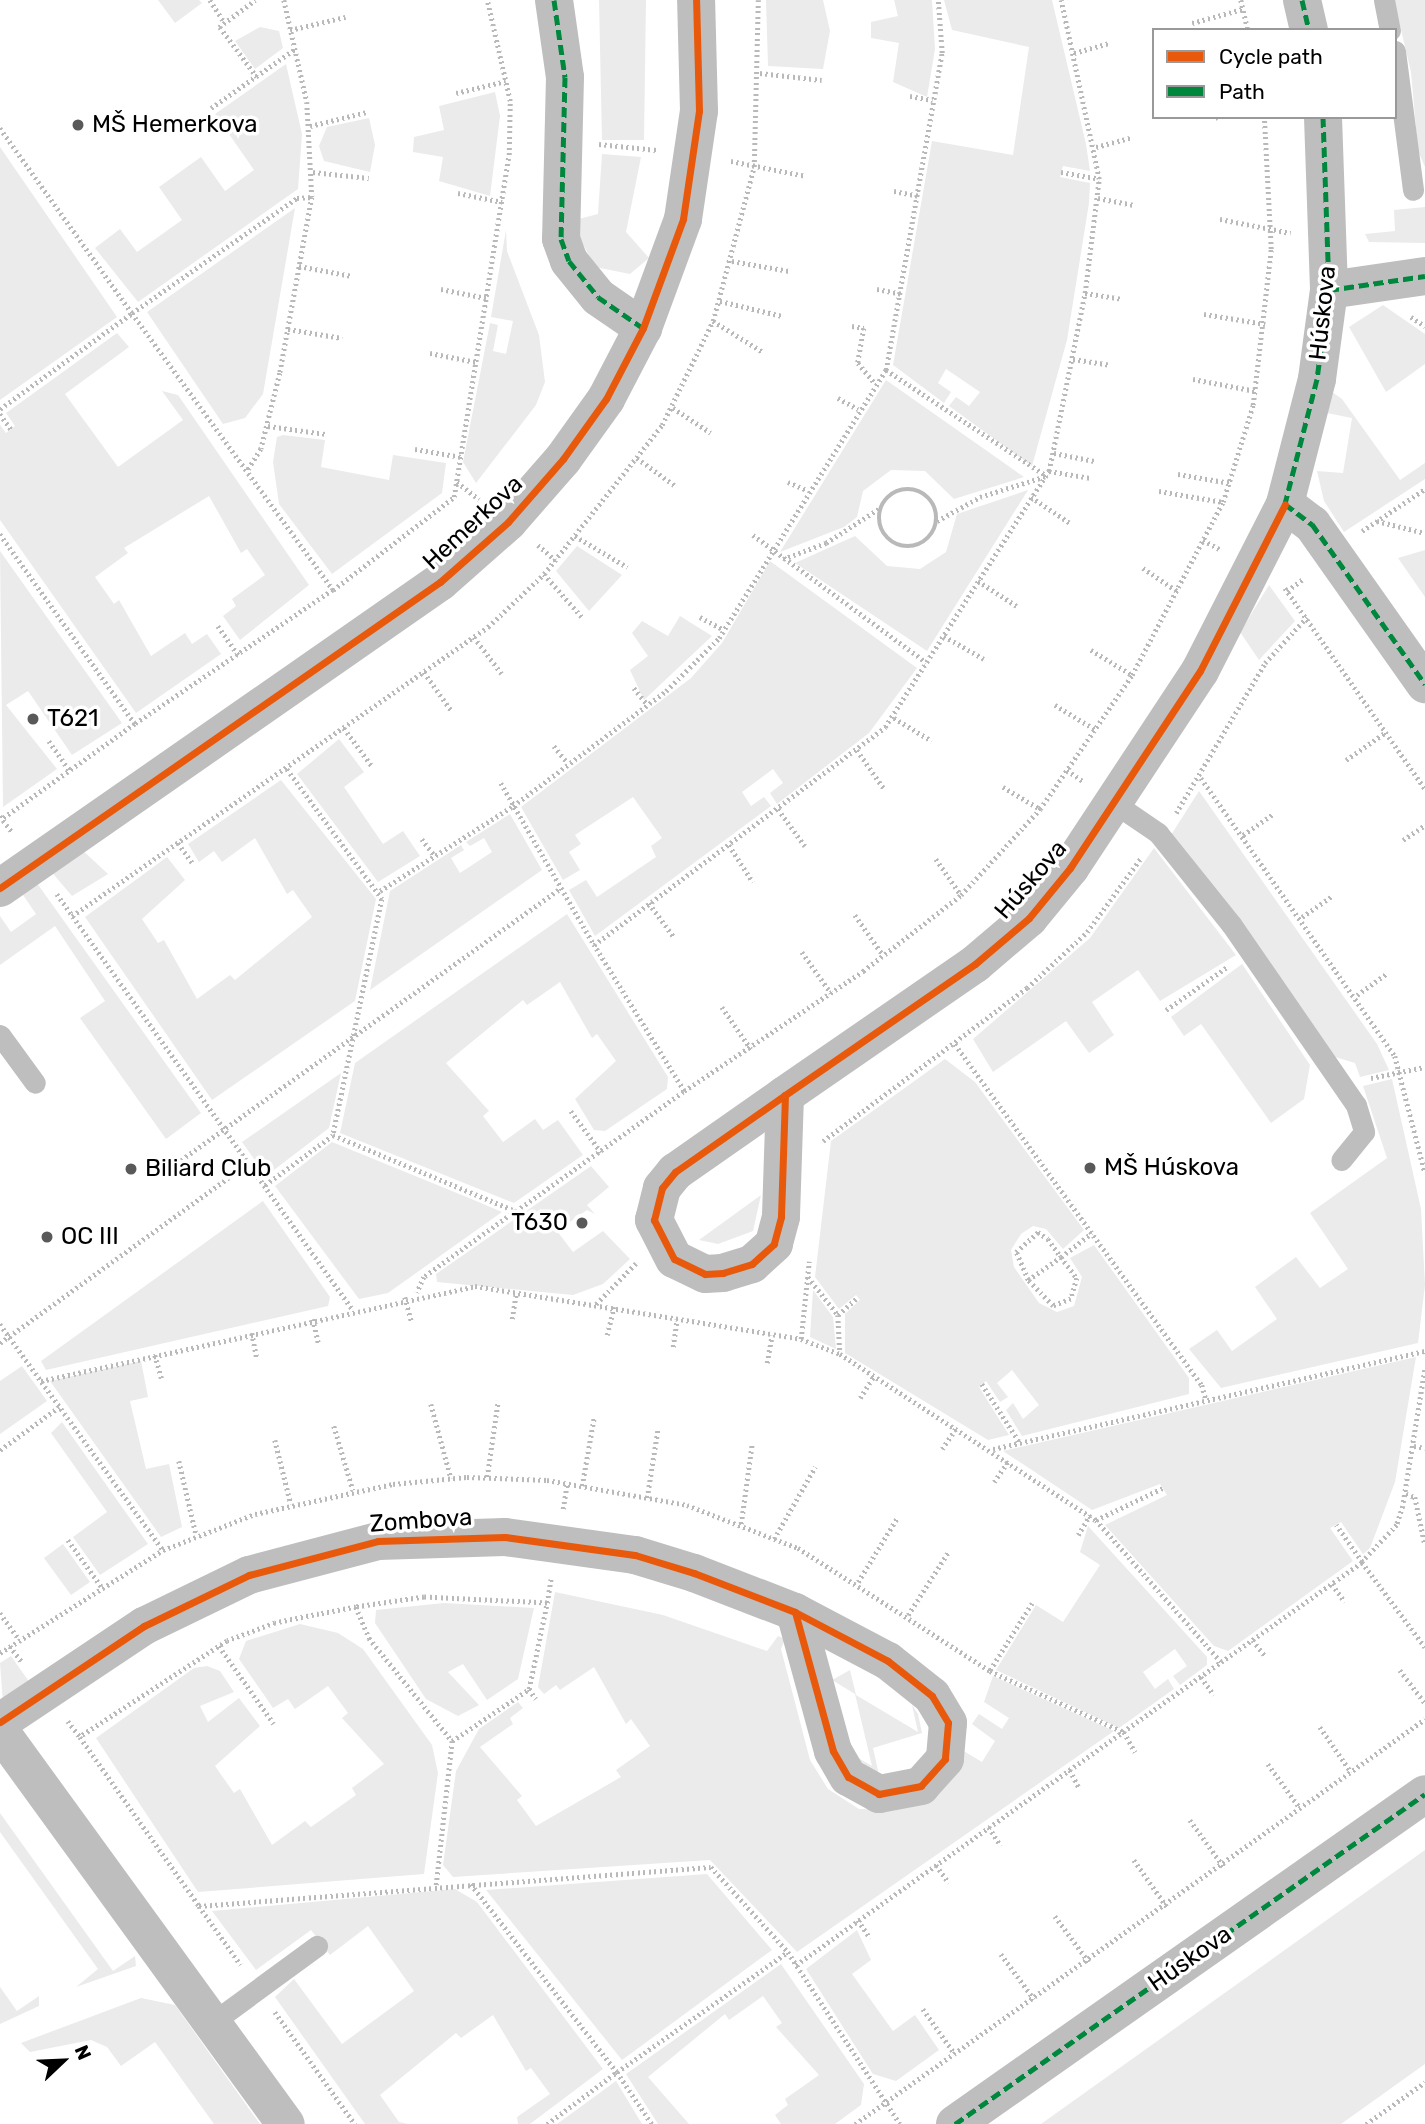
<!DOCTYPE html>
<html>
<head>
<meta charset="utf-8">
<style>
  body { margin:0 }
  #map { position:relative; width:1425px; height:2124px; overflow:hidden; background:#fff; font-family:Rubik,sans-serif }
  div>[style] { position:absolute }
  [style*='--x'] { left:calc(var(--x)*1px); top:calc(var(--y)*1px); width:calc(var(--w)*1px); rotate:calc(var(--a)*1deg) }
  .green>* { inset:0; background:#ebebeb }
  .path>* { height:4.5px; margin-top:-2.25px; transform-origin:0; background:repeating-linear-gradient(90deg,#b9b9b9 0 2px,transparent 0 5.5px) }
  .path>.ring { margin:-2.25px; padding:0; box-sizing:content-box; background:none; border:4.5px solid #b9b9b9; border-radius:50% }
  .lane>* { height:21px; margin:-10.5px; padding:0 10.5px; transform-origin:10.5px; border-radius:10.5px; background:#bebebe }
  .street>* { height:38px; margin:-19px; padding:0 19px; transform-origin:19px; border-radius:19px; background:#bebebe }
  .quiet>* { height:5px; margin-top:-2.5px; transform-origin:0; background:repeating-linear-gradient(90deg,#00873e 0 10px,transparent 0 15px) }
  .cycleway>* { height:7px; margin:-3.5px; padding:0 3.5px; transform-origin:3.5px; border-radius:3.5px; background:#e8590c }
  .dots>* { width:19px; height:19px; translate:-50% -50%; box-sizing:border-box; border:4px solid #fff; border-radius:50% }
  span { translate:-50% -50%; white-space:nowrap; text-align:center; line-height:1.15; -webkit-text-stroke:7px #fff; paint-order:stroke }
  .poi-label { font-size:24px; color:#000 }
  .left { translate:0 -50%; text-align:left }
  .right { translate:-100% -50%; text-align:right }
  .street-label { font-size:24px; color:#000 }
  .legend { position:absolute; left:1152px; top:28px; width:245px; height:91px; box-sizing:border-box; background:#fff; border:2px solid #999; margin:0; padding:9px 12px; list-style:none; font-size:21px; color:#000 }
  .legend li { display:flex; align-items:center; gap:14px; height:35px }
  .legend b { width:35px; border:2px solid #999 }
  .north { position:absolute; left:28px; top:2026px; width:70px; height:70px; -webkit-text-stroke:5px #fff; paint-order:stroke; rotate:67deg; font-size:19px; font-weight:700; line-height:28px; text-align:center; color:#000 }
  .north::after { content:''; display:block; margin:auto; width:24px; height:32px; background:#000; clip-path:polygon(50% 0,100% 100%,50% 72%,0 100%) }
</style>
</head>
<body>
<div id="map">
  <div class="green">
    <div style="clip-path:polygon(158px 0,199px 0,202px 3px,175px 23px)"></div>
    <div style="clip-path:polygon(599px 0,646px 0,644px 140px,602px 140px)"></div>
    <div style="clip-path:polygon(766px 0,823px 0,830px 31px,823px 69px,768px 66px)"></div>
    <div style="clip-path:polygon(894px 0,932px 0,935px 49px,927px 97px,893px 82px,899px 43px,871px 38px,871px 22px,898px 16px)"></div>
    <div style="clip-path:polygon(944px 0,1052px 0,1086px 144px,1090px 171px,1063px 166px,1060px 177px,1090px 183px,1089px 203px,1067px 340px,1032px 466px,949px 406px,956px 397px,969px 406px,980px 392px,946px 369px,938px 383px,951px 392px,944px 403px,893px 365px,932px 141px,1013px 155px,1029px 47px,952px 30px)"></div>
    <div style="clip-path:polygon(1394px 0,1425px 0,1425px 167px,1418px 151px,1411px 72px)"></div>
    <div style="clip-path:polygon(260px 27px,279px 31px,283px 48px,255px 69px,235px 41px)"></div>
    <div style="clip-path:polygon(286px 64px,302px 134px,298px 189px,138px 302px,95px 248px,120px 229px,137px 252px,182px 220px,159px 187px,201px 157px,225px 191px,254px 170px,215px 114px)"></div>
    <div style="clip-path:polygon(495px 92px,500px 116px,490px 196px,439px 181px,443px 157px,413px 152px,414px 137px,444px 130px,439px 106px)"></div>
    <div style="clip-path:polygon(369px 118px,375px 145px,370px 172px,324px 161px,319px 146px,327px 127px)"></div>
    <div style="clip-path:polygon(0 147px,117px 317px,0 400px)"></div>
    <div style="clip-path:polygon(602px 154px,641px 157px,626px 232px,649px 258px,630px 274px,595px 267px,571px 221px,598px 214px)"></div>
    <div style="clip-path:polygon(1425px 207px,1425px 243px,1369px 242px,1365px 234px,1395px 231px,1394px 210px)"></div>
    <div style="clip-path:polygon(295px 208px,263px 394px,245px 418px,223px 424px,147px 312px)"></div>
    <div style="clip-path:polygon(506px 230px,507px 251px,539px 335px,545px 382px,536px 405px,476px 483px,463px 462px,490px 323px,498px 325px,493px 351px,506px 354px,513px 321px,491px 317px)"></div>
    <div style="clip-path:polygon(1383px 305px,1425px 334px,1425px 364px,1386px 392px,1349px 327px)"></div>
    <div style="clip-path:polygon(117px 333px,129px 347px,65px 394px,118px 467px,183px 420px,162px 391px,178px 395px,309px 585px,240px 640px,223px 616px,236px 606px,232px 599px,265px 575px,247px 549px,241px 553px,209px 496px,124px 548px,128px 553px,95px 577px,114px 604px,119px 600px,151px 656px,185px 633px,192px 644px,207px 634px,221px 654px,136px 713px,0 520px,0 425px,6px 433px,15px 426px,6px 413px)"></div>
    <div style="clip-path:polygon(886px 380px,1024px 477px,954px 499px,925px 471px,891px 470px,863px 491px,857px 517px,844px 527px,780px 552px)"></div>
    <div style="clip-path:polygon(1332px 392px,1342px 399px,1400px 480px,1425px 463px,1425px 479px,1344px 532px,1324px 501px,1317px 471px,1343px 473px,1352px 418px,1327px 413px)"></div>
    <div style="clip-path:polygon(283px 435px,325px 440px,321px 467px,389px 480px,393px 455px,446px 463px,442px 493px,332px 574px,279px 504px,273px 462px,277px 437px)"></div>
    <div style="clip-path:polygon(1028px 490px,927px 651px,795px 563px,855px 536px,887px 566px,920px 569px,946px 552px,957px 514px)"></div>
    <div style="clip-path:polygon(577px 546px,622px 575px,589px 611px,556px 571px)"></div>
    <div style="clip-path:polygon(1425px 550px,1425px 597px,1398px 558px)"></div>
    <div style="clip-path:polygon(0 551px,122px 723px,72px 755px,28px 691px,6px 705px,57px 769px,3px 807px)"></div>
    <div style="clip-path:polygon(770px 561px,917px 668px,869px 733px,777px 804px,770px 793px,783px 783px,773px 769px,742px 792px,751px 806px,764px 797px,771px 806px,595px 936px,569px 890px,586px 880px,597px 897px,656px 857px,651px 846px,662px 838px,633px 797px,575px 835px,581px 844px,569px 852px,580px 870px,563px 880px,521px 807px,691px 678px,722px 643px)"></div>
    <div style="clip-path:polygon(1269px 585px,1295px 621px,1259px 660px,1240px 632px)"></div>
    <div style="clip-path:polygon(680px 616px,712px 636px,644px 700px,630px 670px,648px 656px,632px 633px,642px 621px,668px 636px)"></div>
    <div style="clip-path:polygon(339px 739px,364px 772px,344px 787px,383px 844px,403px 831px,420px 856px,378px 882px,297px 774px)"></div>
    <div style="clip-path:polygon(281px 780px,376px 899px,355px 1001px,212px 1100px,85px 917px,167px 857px,185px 880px,142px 919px,158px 943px,164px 940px,197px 999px,230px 975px,235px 980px,312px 917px,293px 890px,287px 894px,255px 838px,222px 862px,214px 851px,199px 862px,188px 844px)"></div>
    <div style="clip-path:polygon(1199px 791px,1377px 1044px,1389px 1070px,1360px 1077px,1355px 1063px,1335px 1057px,1171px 835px)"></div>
    <div style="clip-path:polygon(510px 814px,542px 870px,370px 990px,390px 891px,461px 845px,464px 850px,451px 858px,460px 873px,492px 852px,484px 838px,470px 846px,466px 842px)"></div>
    <div style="clip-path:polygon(80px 848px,108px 874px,72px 896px,49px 869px)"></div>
    <div style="clip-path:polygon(1154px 848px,1236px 955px,1160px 1001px,1138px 970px,1092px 1002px,1114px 1035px,1089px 1053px,1066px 1021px,993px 1072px,973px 1039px,1090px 938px)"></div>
    <div style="clip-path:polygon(34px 879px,201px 1113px,166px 1139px,80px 1018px,105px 1001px,55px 926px,0 965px,0 916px,11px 932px,36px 914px,19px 889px)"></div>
    <div style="clip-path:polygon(567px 914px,668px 1077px,667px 1089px,605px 1131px,594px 1130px,575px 1099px,616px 1061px,597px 1034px,592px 1038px,560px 982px,527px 1005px,523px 1000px,446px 1063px,489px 1111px,483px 1116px,503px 1142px,535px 1119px,543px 1130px,558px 1120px,583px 1155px,514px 1203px,340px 1133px,355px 1063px)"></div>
    <div style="clip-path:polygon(1242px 964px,1310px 1065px,1304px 1099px,1271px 1123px,1201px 1024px,1184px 1036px,1171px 1017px)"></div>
    <div style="clip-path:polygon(945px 1059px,975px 1082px,1084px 1230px,1063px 1249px,1046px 1229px,1033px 1226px,1021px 1234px,1011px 1250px,1014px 1267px,1039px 1303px,1057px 1312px,1074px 1306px,1082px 1277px,1070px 1258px,1094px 1245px,1189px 1378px,1189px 1394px,1022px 1436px,1006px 1410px,1013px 1403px,1023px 1419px,1039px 1405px,1012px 1370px,997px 1383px,1008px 1397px,1000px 1402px,986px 1381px,979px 1387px,1009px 1435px,988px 1440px,845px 1353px,845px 1314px,860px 1300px,856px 1295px,839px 1309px,815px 1277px,831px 1141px)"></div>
    <div style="clip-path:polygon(341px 1073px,329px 1128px,266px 1176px,242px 1142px)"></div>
    <div style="clip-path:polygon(1392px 1079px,1421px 1209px,1425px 1285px,1418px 1343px,1221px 1388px,1189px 1349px,1217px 1330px,1232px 1351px,1277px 1319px,1255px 1287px,1296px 1257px,1320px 1288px,1348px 1269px,1310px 1213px,1387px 1158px,1363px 1086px)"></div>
    <div style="clip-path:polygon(332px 1142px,469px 1198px,502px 1212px,388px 1293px,359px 1299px,275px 1186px)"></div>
    <div style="clip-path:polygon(591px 1166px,609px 1187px,587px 1205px,595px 1214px,587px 1210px,557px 1231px,573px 1252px,603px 1231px,630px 1259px,603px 1284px,573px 1295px,437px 1282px,436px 1274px)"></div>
    <div style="clip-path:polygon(761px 1195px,753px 1231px,718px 1244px,699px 1240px)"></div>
    <div style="clip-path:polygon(263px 1201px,330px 1297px,328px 1306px,46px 1370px,41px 1361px)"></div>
    <div style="clip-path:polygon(813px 1290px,833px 1317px,836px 1349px,810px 1337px)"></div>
    <div style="clip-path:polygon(1416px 1357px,1395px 1482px,1370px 1548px,1363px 1554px,1341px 1522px,1330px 1528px,1353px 1561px,1228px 1651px,1214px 1646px,1105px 1525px,1167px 1495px,1160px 1484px,1092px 1510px,1003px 1451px)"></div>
    <div style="clip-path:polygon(141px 1361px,148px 1397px,130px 1401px,146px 1469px,169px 1464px,182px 1527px,161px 1537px,50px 1381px)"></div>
    <div style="clip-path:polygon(22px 1366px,47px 1401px,0 1434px,0 1381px)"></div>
    <div style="clip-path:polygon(62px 1422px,148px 1544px,100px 1575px,73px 1537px,107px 1512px,51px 1433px)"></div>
    <div style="clip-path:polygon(1088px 1526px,1207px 1657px,1207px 1665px,1180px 1685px,1173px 1676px,1187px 1666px,1175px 1649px,1143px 1672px,1155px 1689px,1168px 1679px,1174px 1689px,1119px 1728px,996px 1670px,1036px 1605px,1063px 1622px,1100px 1565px,1080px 1552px)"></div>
    <div style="clip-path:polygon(63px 1544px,90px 1582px,71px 1595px,44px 1558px)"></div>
    <div style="clip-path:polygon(555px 1592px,663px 1615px,767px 1651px,778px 1636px,785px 1639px,781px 1649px,810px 1760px,828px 1789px,859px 1809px,896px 1810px,957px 1747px,982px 1762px,995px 1741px,972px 1724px,979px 1714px,1002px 1729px,1009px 1718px,984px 1702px,993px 1676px,1114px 1731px,797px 1952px,710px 1860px,453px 1877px,443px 1865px,456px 1771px,479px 1729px,518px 1702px,523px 1708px,510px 1718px,513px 1724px,480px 1747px,522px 1796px,517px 1800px,536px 1826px,621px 1777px,616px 1770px,650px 1746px,631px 1719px,626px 1724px,594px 1667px,560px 1690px,556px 1685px,544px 1694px,538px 1687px)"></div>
    <div style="clip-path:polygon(444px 1603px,534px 1608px,518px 1679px,487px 1700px,463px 1664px,448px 1672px,479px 1705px,458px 1716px,426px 1699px,375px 1623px,376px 1610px)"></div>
    <div style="clip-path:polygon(300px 1624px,338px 1633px,363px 1649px,432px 1745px,438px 1773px,424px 1874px,198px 1892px,96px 1738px,194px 1668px,207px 1666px,220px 1671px,234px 1692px,200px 1706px,208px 1722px,239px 1698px,260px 1726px,215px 1766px,234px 1793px,240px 1789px,272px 1845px,305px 1821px,311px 1827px,356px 1795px,352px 1788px,384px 1764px,342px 1718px,348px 1713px,328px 1686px,295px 1709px,288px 1699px,273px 1708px,239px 1659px,246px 1641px)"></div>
    <div style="clip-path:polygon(11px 1656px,30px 1683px,3px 1703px,0 1663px)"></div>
    <div style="clip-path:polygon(850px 1670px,856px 1695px,918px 1732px,912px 1705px,918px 1714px,922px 1733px,873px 1748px,879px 1775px,848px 1752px,872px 1766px,855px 1694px,832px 1680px)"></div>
    <div style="clip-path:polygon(0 1813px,113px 1971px,135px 1956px,136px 1966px,76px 1987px,98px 1969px,0 1832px)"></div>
    <div style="clip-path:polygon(1425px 1850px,1425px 2064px,1341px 2124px,1041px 2124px)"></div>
    <div style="clip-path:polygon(707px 1874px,772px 1950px,622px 2060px,486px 1890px)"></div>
    <div style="clip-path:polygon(455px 1889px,477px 1902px,603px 2069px,530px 2124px,518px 2124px,517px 2117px,550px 2094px,531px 2068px,526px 2071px,493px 2015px,461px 2038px,456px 2033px,380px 2095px,399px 2122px,408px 2124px,365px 2124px,275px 1997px,294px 1979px,342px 2044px,414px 1991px,368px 1926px,330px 1955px,311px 1930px,256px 1970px,212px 1911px)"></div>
    <div style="clip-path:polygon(857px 1930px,871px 1960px,852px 1974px,893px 2031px,915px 2015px,939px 2050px,896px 2081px,873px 2074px,806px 1969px)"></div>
    <div style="clip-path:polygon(781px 1964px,864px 2084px,861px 2105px,835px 2124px,781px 2124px,775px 2115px,788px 2105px,785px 2099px,819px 2075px,776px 2027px,782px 2023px,763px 1996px,729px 2020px,725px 2014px,648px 2077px,689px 2124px,658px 2124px,626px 2074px)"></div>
    <div style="clip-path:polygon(0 1987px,17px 2011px,39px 1996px,39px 2006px,0 2024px)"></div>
    <div style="clip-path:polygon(141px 1998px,175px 2005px,260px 2124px,214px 2124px,155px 2042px,121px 2066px,107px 2047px,91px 2040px,30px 2052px,21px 2043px)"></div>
    <div style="clip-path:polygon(616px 2081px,642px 2124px,557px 2124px)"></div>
  </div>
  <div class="path">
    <div style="--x:210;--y:0;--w:27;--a:57"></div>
    <div style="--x:284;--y:0;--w:105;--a:77.3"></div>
    <div style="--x:307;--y:102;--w:95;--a:87"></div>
    <div style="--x:1241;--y:0;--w:31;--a:77"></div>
    <div style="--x:1192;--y:23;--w:53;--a:-15.4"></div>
    <div style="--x:219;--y:27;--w:45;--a:-36.9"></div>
    <div style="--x:220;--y:27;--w:62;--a:53.5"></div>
    <div style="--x:290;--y:30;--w:57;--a:-13.3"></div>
    <div style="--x:1074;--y:53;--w:37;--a:-16"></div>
    <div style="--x:760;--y:73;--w:62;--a:6.4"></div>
    <div style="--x:456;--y:93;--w:51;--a:-13.5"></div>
    <div style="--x:910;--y:96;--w:23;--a:10"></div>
    <div style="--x:211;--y:108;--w:103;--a:-35.1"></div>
    <div style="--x:1215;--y:118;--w:2;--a:-27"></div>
    <div style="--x:310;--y:126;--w:59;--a:-13.8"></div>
    <div style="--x:0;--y:128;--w:227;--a:54.5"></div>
    <div style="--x:132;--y:313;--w:201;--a:-34.9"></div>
    <div style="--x:297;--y:198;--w:15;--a:-4"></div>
    <div style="--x:312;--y:197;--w:179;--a:100.3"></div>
    <div style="--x:280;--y:373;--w:78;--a:104"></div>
    <div style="--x:261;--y:449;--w:25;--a:122"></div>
    <div style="--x:599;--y:144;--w:58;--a:5.9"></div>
    <div style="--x:1096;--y:147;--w:38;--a:-15"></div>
    <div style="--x:731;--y:161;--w:76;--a:11.3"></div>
    <div style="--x:313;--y:172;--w:56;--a:6.1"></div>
    <div style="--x:1061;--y:172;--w:39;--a:10"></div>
    <div style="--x:894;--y:191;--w:25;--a:11"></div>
    <div style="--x:458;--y:193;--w:45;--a:11.6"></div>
    <div style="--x:1098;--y:198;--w:38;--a:11"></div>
    <div style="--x:1220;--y:219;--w:72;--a:11.2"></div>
    <div style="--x:732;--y:261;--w:58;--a:10"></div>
    <div style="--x:299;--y:266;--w:54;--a:10.7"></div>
    <div style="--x:441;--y:289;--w:46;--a:11.3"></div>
    <div style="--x:877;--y:289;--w:25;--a:11"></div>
    <div style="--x:1085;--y:293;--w:36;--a:9"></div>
    <div style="--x:720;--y:301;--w:64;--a:13.6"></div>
    <div style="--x:1204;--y:314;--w:62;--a:9.3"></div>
    <div style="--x:1411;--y:317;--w:17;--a:33"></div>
    <div style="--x:713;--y:321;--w:59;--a:31.8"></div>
    <div style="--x:852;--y:326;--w:12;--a:9"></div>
    <div style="--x:864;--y:328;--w:36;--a:100"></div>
    <div style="--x:858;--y:363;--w:26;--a:50"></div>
    <div style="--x:288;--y:329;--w:55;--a:9.5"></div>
    <div style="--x:430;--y:353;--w:47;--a:11.1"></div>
    <div style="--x:1073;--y:359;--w:37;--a:9"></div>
    <div style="--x:886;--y:370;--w:193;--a:33.4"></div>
    <div style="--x:1193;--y:379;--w:64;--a:10.8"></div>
    <div style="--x:838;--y:398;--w:23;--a:29"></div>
    <div style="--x:673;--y:408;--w:45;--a:33.3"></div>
    <div style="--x:0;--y:409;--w:163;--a:-36"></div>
    <div style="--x:132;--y:313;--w:342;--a:54"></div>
    <div style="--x:333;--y:590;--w:239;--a:145.9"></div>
    <div style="--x:0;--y:414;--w:19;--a:54"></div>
    <div style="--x:268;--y:426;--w:59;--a:7.9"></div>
    <div style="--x:415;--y:449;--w:47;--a:9.9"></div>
    <div style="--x:1054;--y:453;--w:41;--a:11.3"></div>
    <div style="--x:637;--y:458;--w:49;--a:35.9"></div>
    <div style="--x:1049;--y:471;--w:43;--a:9.5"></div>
    <div style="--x:1178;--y:474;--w:53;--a:9.8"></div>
    <div style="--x:457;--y:482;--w:28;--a:38"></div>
    <div style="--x:788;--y:482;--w:21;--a:23"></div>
    <div class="ring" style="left:879px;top:489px;width:53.5px;height:53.5px"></div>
    <div style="--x:1159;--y:491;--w:65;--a:9.8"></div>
    <div style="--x:1031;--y:497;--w:47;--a:33.7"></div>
    <div style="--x:937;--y:521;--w:49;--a:-29.2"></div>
    <div style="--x:980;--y:497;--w:69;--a:-17.7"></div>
    <div style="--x:1377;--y:521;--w:49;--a:14"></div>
    <div style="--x:1362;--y:531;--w:76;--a:-33.7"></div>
    <div style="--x:0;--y:534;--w:233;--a:54.6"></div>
    <div style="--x:135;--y:724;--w:165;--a:144.4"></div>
    <div style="--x:753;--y:535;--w:215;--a:36.3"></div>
    <div style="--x:575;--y:536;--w:61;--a:30.8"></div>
    <div style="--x:1203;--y:540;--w:21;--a:29"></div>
    <div style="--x:538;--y:545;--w:23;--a:41"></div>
    <div style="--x:783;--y:559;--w:46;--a:-20.4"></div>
    <div style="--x:826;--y:543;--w:64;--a:-32.9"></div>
    <div style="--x:1143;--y:568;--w:41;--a:34.1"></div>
    <div style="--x:544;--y:574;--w:57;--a:48.5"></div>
    <div style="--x:978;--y:581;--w:46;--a:32.7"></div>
    <div style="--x:1285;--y:588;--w:245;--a:55.1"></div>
    <div style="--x:333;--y:590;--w:153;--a:-37.5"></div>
    <div style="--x:454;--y:497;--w:346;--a:-80.9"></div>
    <div style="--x:509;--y:155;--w:54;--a:-88.9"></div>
    <div style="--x:510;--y:101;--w:104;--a:-102.8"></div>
    <div style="--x:1287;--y:591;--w:20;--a:-37"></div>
    <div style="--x:700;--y:617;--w:26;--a:28"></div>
    <div style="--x:218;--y:626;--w:37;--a:55"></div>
    <div style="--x:944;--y:636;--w:46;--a:29.9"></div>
    <div style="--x:474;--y:637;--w:46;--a:52.9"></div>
    <div style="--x:1091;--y:650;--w:48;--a:31.4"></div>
    <div style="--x:424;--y:672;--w:47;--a:54.6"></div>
    <div style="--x:634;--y:688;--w:22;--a:51"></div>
    <div style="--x:1055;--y:705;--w:48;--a:31.4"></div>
    <div style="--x:894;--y:718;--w:44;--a:31.2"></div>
    <div style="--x:344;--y:728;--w:47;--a:53.6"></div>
    <div style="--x:49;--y:741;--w:37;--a:55"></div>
    <div style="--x:554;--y:746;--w:22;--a:51"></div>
    <div style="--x:857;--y:750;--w:49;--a:55"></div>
    <div style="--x:1346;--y:760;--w:49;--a:-35"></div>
    <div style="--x:287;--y:769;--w:161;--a:53.8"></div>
    <div style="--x:382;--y:899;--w:241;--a:101.7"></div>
    <div style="--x:1067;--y:770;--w:21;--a:35"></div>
    <div style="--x:1201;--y:778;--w:339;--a:55.1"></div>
    <div style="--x:1395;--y:1056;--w:121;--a:75.6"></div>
    <div style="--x:501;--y:783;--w:187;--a:60.1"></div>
    <div style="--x:1003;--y:787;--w:43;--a:30.7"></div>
    <div style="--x:778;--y:809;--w:46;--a:53.9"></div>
    <div style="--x:1176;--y:813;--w:174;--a:-59.3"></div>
    <div style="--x:1265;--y:663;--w:62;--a:-47.6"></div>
    <div style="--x:0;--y:816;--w:21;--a:53"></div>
    <div style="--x:1243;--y:835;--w:37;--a:-35"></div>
    <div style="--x:422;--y:839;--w:20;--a:53"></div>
    <div style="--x:1403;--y:840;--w:27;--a:-34"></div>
    <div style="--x:178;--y:843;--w:27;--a:54"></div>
    <div style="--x:729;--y:845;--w:44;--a:57"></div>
    <div style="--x:936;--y:859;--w:44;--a:55.2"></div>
    <div style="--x:380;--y:891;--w:158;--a:-32.6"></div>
    <div style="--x:513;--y:806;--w:191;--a:-36.9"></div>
    <div style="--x:666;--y:691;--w:75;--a:-45"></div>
    <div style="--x:719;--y:638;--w:316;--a:-58.1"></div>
    <div style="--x:886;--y:370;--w:322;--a:-80"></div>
    <div style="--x:942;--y:53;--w:53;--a:-94.3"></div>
    <div style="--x:57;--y:894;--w:511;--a:54.57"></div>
    <div style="--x:649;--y:903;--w:42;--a:53.7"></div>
    <div style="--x:855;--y:915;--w:49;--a:55"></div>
    <div style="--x:72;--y:916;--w:507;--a:-34.79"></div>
    <div style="--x:488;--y:627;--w:77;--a:-43.4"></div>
    <div style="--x:544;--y:574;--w:190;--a:-51.6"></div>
    <div style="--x:662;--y:425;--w:116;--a:-63.9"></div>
    <div style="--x:713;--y:321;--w:159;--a:-75.1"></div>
    <div style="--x:754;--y:167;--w:167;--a:-88.6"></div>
    <div style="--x:1302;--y:917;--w:37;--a:-35"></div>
    <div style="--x:802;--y:952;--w:50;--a:54.7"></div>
    <div style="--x:1357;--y:995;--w:37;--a:-36"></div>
    <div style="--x:722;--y:1007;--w:51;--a:55.4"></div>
    <div style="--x:1166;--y:1010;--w:75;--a:-35.2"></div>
    <div style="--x:955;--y:1044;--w:421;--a:54.1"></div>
    <div style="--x:1202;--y:1385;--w:16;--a:75"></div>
    <div style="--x:1371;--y:1078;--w:55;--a:-11.5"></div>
    <div style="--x:684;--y:1091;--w:216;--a:-33.8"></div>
    <div style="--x:863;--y:971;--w:124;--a:-37.8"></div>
    <div style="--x:961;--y:895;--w:117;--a:-47.4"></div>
    <div style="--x:1040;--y:809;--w:163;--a:-55.5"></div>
    <div style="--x:1132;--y:675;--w:195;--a:-62.3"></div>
    <div style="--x:1223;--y:502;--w:102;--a:-72.8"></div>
    <div style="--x:1253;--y:405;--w:157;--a:-83.4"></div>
    <div style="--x:1271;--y:249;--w:132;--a:-93"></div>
    <div style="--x:571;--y:1111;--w:51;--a:53.8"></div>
    <div style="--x:823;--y:1141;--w:255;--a:-36.9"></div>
    <div style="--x:1027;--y:988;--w:82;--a:-43"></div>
    <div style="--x:1087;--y:932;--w:92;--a:-53.9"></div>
    <div style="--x:181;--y:1160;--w:467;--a:-35.6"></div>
    <div style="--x:265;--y:1185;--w:84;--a:-36.3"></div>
    <div style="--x:333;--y:1135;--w:198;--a:22.6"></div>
    <div style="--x:516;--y:1211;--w:113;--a:144.3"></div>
    <div style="--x:424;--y:1277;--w:17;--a:114"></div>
    <div style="--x:516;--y:1211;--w:206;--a:-35.5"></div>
    <div style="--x:684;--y:1091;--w:172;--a:-121.7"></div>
    <div style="--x:594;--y:945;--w:364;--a:-36.8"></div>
    <div style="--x:885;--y:727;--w:304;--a:-57.4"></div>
    <div style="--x:1049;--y:471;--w:182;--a:-78.6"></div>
    <div style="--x:1085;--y:293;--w:115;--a:-83"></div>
    <div style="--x:1099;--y:179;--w:183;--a:-102"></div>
    <div style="--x:808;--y:1277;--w:48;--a:51.7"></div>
    <div style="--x:838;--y:1315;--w:39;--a:87"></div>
    <div style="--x:1028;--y:1280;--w:30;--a:-113"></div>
    <div style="--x:1016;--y:1252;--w:30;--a:-42"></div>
    <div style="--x:1038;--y:1232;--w:12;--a:35"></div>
    <div style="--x:1048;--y:1239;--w:22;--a:54"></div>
    <div style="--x:1061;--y:1257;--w:26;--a:53"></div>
    <div style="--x:1077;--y:1278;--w:22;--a:106"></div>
    <div style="--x:1071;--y:1299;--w:19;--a:159"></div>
    <div style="--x:1053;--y:1306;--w:36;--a:-134"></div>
    <div style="--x:1028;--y:1280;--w:40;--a:-34.9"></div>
    <div style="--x:1061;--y:1257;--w:39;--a:-38"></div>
    <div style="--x:405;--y:1297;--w:27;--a:75"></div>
    <div style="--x:596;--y:1304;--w:57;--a:-45.7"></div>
    <div style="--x:838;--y:1315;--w:27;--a:-42"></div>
    <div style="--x:313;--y:1319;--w:26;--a:77"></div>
    <div style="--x:512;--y:1319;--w:26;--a:-81"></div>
    <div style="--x:0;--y:1324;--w:279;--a:54.2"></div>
    <div style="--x:252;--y:1333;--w:25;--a:79"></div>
    <div style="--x:607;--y:1335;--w:29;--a:-76"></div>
    <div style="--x:801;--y:1339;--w:78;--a:-84.1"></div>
    <div style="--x:0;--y:1343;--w:307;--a:-35.9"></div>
    <div style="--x:673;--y:1347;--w:28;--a:-82"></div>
    <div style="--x:155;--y:1355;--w:26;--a:74"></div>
    <div style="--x:767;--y:1363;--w:28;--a:-80"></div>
    <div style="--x:1425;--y:1370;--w:138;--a:99.2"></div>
    <div style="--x:1403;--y:1506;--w:20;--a:108"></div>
    <div style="--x:1397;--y:1525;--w:51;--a:133.4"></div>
    <div style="--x:1362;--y:1562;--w:106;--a:53.5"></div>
    <div style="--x:41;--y:1381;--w:444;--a:-12.3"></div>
    <div style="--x:475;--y:1286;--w:330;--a:9.2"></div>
    <div style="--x:801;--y:1339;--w:42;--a:21"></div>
    <div style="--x:840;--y:1354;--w:305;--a:33"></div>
    <div style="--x:1096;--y:1520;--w:189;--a:48.6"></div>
    <div style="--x:1221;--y:1662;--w:173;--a:-35.3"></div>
    <div style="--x:1362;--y:1562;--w:45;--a:-125.1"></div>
    <div style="--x:982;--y:1384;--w:70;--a:57.2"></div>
    <div style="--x:860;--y:1398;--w:26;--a:-58"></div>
    <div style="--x:431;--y:1404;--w:77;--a:74.9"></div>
    <div style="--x:334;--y:1426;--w:67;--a:73.5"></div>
    <div style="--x:275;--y:1440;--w:66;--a:76"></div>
    <div style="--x:1414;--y:1446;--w:11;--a:10"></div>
    <div style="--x:942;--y:1449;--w:27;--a:-56"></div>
    <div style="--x:993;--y:1449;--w:443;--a:-12.8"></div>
    <div style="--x:0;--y:1450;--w:73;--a:-36.1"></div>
    <div style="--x:179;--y:1461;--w:75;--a:76.9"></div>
    <div style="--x:487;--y:1477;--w:77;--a:-81.8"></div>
    <div style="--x:994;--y:1482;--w:27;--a:-56"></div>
    <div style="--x:582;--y:1486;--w:70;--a:-80.1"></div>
    <div style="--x:1406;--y:1494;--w:9;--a:18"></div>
    <div style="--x:1415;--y:1497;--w:49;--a:78.2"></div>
    <div style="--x:647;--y:1498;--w:71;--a:-81.1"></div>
    <div style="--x:563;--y:1509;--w:25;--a:-81"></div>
    <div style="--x:1096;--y:1520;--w:74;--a:-25.5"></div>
    <div style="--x:741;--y:1524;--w:81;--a:-82.2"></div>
    <div style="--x:1078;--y:1535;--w:23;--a:-59"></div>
    <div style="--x:774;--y:1539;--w:83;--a:-60.3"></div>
    <div style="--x:68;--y:1540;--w:57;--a:54.3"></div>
    <div style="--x:858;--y:1582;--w:75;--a:-58.6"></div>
    <div style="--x:1332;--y:1584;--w:22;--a:54"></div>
    <div style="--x:547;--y:1603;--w:24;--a:-81"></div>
    <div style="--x:356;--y:1607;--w:34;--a:67"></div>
    <div style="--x:369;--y:1638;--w:132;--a:51.1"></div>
    <div style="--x:452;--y:1741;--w:93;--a:-34"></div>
    <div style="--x:529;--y:1689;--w:88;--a:-78.2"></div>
    <div style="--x:547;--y:1603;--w:123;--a:-177.2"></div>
    <div style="--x:424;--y:1597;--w:69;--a:171.6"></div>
    <div style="--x:356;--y:1607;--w:38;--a:169"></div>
    <div style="--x:319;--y:1614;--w:45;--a:168.4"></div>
    <div style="--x:275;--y:1623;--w:51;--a:159.4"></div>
    <div style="--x:227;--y:1641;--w:176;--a:146.9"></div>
    <div style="--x:80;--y:1737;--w:207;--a:54.8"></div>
    <div style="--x:199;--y:1906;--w:513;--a:-4.36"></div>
    <div style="--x:711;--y:1867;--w:115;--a:47.8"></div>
    <div style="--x:788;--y:1952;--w:205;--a:56.9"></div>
    <div style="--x:0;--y:1613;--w:32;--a:54"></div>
    <div style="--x:908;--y:1615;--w:76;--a:-57.4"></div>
    <div style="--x:1253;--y:1640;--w:21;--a:53"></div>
    <div style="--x:10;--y:1646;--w:20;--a:53"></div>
    <div style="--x:219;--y:1646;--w:95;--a:54.8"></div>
    <div style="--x:0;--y:1653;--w:193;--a:-32.3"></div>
    <div style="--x:163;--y:1550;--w:99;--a:-21.4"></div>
    <div style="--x:255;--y:1514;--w:141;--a:-12.3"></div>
    <div style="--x:393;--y:1484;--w:74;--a:-5.4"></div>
    <div style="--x:467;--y:1477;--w:80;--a:2.1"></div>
    <div style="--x:547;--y:1480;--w:142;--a:10.1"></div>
    <div style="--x:687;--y:1505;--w:119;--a:21.2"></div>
    <div style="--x:798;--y:1548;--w:228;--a:32.6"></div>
    <div style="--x:990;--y:1671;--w:147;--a:24.5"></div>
    <div style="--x:1124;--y:1732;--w:23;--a:61"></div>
    <div style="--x:990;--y:1670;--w:79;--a:-57.9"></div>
    <div style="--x:1400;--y:1670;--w:41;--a:52.9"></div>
    <div style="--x:1201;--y:1677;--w:22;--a:54"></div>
    <div style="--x:529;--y:1689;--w:12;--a:55"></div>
    <div style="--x:68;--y:1721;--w:20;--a:53"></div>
    <div style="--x:1320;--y:1727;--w:55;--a:55.4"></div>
    <div style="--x:1268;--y:1764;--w:54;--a:54"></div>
    <div style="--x:1070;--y:1770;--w:22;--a:63"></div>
    <div style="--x:1190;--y:1820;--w:58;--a:54.1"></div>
    <div style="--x:989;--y:1827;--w:22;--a:58"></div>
    <div style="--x:1134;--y:1860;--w:57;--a:54.9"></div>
    <div style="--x:936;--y:1865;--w:22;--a:54"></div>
    <div style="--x:471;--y:1884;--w:238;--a:52.2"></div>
    <div style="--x:617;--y:2072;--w:209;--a:-35.1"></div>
    <div style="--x:436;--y:1885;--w:145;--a:-83.7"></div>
    <div style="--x:199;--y:1906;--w:72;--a:54.6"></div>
    <div style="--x:1055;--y:1916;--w:57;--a:53.5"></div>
    <div style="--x:858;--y:1920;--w:22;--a:56"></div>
    <div style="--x:1001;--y:1954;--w:56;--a:53.7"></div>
    <div style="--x:796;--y:1965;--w:522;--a:-35.49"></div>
    <div style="--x:923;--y:2009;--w:55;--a:54.6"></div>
    <div style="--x:275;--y:2012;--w:138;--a:54.5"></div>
    <div style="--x:547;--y:2124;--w:87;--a:-36.6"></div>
    <div style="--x:617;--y:2072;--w:63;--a:56.1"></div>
    <div style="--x:855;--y:2124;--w:699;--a:-35.39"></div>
    <div style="--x:1366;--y:2124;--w:72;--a:-35.4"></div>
  </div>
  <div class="lane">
    <div style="--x:1384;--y:0;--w:31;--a:79"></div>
    <div style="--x:1395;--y:51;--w:140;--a:82.6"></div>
    <div style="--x:1117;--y:805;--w:50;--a:34.3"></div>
    <div style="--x:1158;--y:833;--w:117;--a:51.3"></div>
    <div style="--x:1231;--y:924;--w:220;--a:55.4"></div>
    <div style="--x:1356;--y:1105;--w:28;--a:73"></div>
    <div style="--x:1364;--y:1132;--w:36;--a:129"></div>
    <div style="--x:0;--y:1035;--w:59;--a:53.9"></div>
    <div style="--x:213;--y:2022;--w:129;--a:-36.2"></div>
  </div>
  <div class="street">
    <div style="--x:554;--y:0;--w:78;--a:81.9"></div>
    <div style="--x:565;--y:77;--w:162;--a:91.4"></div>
    <div style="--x:561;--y:239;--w:23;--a:70"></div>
    <div style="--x:569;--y:261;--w:46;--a:51.1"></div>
    <div style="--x:598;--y:297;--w:55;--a:34.6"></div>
    <div style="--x:1302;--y:0;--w:31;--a:77"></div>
    <div style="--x:1323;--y:117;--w:173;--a:88"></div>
    <div style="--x:1329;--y:290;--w:90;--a:97.7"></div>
    <div style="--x:1317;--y:379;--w:129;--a:104.4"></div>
    <div style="--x:1285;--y:504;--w:34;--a:37"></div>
    <div style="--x:1312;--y:524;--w:196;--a:54.8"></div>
    <div style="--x:1329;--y:290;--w:97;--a:-8.3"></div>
    <div style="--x:0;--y:888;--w:536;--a:-34.82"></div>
    <div style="--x:440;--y:582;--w:91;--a:-41.4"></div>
    <div style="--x:508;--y:522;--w:84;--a:-48.9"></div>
    <div style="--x:563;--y:459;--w:74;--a:-54.4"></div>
    <div style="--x:606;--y:399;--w:80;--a:-62.5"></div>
    <div style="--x:643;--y:328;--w:116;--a:-69.8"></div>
    <div style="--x:683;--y:219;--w:109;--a:-81.6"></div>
    <div style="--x:699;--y:111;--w:111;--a:-91.5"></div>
    <div style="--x:785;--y:1095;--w:122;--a:91.9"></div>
    <div style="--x:781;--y:1217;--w:28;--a:105"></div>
    <div style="--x:774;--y:1244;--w:30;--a:138"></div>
    <div style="--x:752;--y:1264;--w:30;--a:163"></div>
    <div style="--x:723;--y:1273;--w:18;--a:177"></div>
    <div style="--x:705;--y:1274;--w:34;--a:-154"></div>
    <div style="--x:674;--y:1259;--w:44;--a:-117.1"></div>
    <div style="--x:654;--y:1220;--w:33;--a:-76"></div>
    <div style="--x:662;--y:1188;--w:21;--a:-51"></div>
    <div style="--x:675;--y:1172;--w:134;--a:-35"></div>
    <div style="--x:785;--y:1095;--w:231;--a:-34.6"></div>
    <div style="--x:975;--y:964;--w:71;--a:-40.4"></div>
    <div style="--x:1029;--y:918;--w:65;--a:-50.6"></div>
    <div style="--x:1070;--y:868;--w:236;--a:-56.6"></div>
    <div style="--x:1200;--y:671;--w:187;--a:-63"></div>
    <div style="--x:0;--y:1722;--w:173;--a:-33.7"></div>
    <div style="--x:144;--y:1626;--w:117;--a:-25.9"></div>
    <div style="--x:249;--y:1575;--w:133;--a:-14.8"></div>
    <div style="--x:378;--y:1541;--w:127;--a:-1.8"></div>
    <div style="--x:505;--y:1537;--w:131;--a:7.9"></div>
    <div style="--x:635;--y:1555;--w:62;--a:17"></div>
    <div style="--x:694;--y:1573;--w:108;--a:21.1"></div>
    <div style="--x:795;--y:1612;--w:105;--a:27.8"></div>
    <div style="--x:888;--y:1661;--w:56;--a:38.5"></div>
    <div style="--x:932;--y:1696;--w:31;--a:59"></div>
    <div style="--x:948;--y:1723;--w:36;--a:95"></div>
    <div style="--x:945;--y:1759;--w:36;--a:132"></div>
    <div style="--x:921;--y:1786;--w:43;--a:169.2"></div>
    <div style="--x:879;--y:1794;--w:35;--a:-151"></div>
    <div style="--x:848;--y:1777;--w:30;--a:-120"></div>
    <div style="--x:833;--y:1751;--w:144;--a:-105.3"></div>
    <div style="--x:0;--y:1731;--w:486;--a:54"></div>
    <div style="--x:955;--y:2124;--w:574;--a:-35.07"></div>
  </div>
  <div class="quiet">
    <div style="--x:554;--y:0;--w:78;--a:81.9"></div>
    <div style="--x:565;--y:77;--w:162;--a:91.4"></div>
    <div style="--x:561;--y:239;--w:23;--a:70"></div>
    <div style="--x:569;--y:261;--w:46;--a:51.1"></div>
    <div style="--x:598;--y:297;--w:55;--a:34.6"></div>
    <div style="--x:1302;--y:0;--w:31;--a:77"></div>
    <div style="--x:1323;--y:117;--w:173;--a:88"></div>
    <div style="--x:1329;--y:290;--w:90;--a:97.7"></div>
    <div style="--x:1317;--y:379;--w:129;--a:104.4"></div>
    <div style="--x:1285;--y:504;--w:34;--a:37"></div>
    <div style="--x:1312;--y:524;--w:196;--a:54.8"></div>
    <div style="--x:1329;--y:290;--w:97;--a:-8.3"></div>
    <div style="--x:955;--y:2124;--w:574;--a:-35.07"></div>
  </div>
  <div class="cycleway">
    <div style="--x:0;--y:888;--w:536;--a:-34.82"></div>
    <div style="--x:440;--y:582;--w:91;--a:-41.4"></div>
    <div style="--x:508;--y:522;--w:84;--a:-48.9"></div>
    <div style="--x:563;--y:459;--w:74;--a:-54.4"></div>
    <div style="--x:606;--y:399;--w:80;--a:-62.5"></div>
    <div style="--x:643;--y:328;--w:116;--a:-69.8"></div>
    <div style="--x:683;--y:219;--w:109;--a:-81.6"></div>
    <div style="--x:699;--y:111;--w:111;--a:-91.5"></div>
    <div style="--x:785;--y:1095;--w:122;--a:91.9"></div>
    <div style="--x:781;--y:1217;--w:28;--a:105"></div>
    <div style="--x:774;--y:1244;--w:30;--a:138"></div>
    <div style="--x:752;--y:1264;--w:30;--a:163"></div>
    <div style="--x:723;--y:1273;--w:18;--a:177"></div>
    <div style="--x:705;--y:1274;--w:34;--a:-154"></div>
    <div style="--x:674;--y:1259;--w:44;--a:-117.1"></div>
    <div style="--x:654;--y:1220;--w:33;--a:-76"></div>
    <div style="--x:662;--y:1188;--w:21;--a:-51"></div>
    <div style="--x:675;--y:1172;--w:134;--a:-35"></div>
    <div style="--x:785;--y:1095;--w:231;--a:-34.6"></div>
    <div style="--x:975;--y:964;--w:71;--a:-40.4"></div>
    <div style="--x:1029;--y:918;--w:65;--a:-50.6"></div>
    <div style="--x:1070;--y:868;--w:236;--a:-56.6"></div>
    <div style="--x:1200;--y:671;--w:187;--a:-63"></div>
    <div style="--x:0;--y:1722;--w:173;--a:-33.7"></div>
    <div style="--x:144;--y:1626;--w:117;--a:-25.9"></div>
    <div style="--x:249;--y:1575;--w:133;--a:-14.8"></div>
    <div style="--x:378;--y:1541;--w:127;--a:-1.8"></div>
    <div style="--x:505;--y:1537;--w:131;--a:7.9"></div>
    <div style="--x:635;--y:1555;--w:62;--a:17"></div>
    <div style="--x:694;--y:1573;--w:108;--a:21.1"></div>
    <div style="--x:795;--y:1612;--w:105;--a:27.8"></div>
    <div style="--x:888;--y:1661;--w:56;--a:38.5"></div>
    <div style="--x:932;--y:1696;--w:31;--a:59"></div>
    <div style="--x:948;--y:1723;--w:36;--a:95"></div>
    <div style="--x:945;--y:1759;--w:36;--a:132"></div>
    <div style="--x:921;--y:1786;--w:43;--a:169.2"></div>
    <div style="--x:879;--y:1794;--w:35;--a:-151"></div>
    <div style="--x:848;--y:1777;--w:30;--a:-120"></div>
    <div style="--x:833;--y:1751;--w:144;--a:-105.3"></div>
  </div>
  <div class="dots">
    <div style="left:78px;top:125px;background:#595959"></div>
    <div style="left:33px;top:719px;background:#595959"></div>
    <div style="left:1090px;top:1168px;background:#595959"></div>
    <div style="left:131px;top:1169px;background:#595959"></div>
    <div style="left:582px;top:1223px;background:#595959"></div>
    <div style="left:47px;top:1237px;background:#595959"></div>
  </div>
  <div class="poi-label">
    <span class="left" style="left:92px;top:125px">MŠ Hemerkova</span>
    <span class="left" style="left:47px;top:719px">T621</span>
    <span class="left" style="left:1104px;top:1168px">MŠ Húskova</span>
    <span class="left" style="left:145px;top:1169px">Biliard Club</span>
    <span class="right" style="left:568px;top:1223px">T630</span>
    <span class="left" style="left:61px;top:1237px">OC III</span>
  </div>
  <div class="street-label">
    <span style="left:1323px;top:313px;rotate:-84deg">Húskova</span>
    <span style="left:473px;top:523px;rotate:-43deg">Hemerkova</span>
    <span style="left:1031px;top:880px;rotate:-49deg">Húskova</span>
    <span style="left:421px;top:1521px;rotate:-4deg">Zombova</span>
    <span style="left:1190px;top:1959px;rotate:-35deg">Húskova</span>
  </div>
  <ul class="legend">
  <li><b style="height:9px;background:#e8590c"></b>Cycle path</li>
  <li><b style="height:9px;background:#00873e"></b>Path</li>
  </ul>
  <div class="north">N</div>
</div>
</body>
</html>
